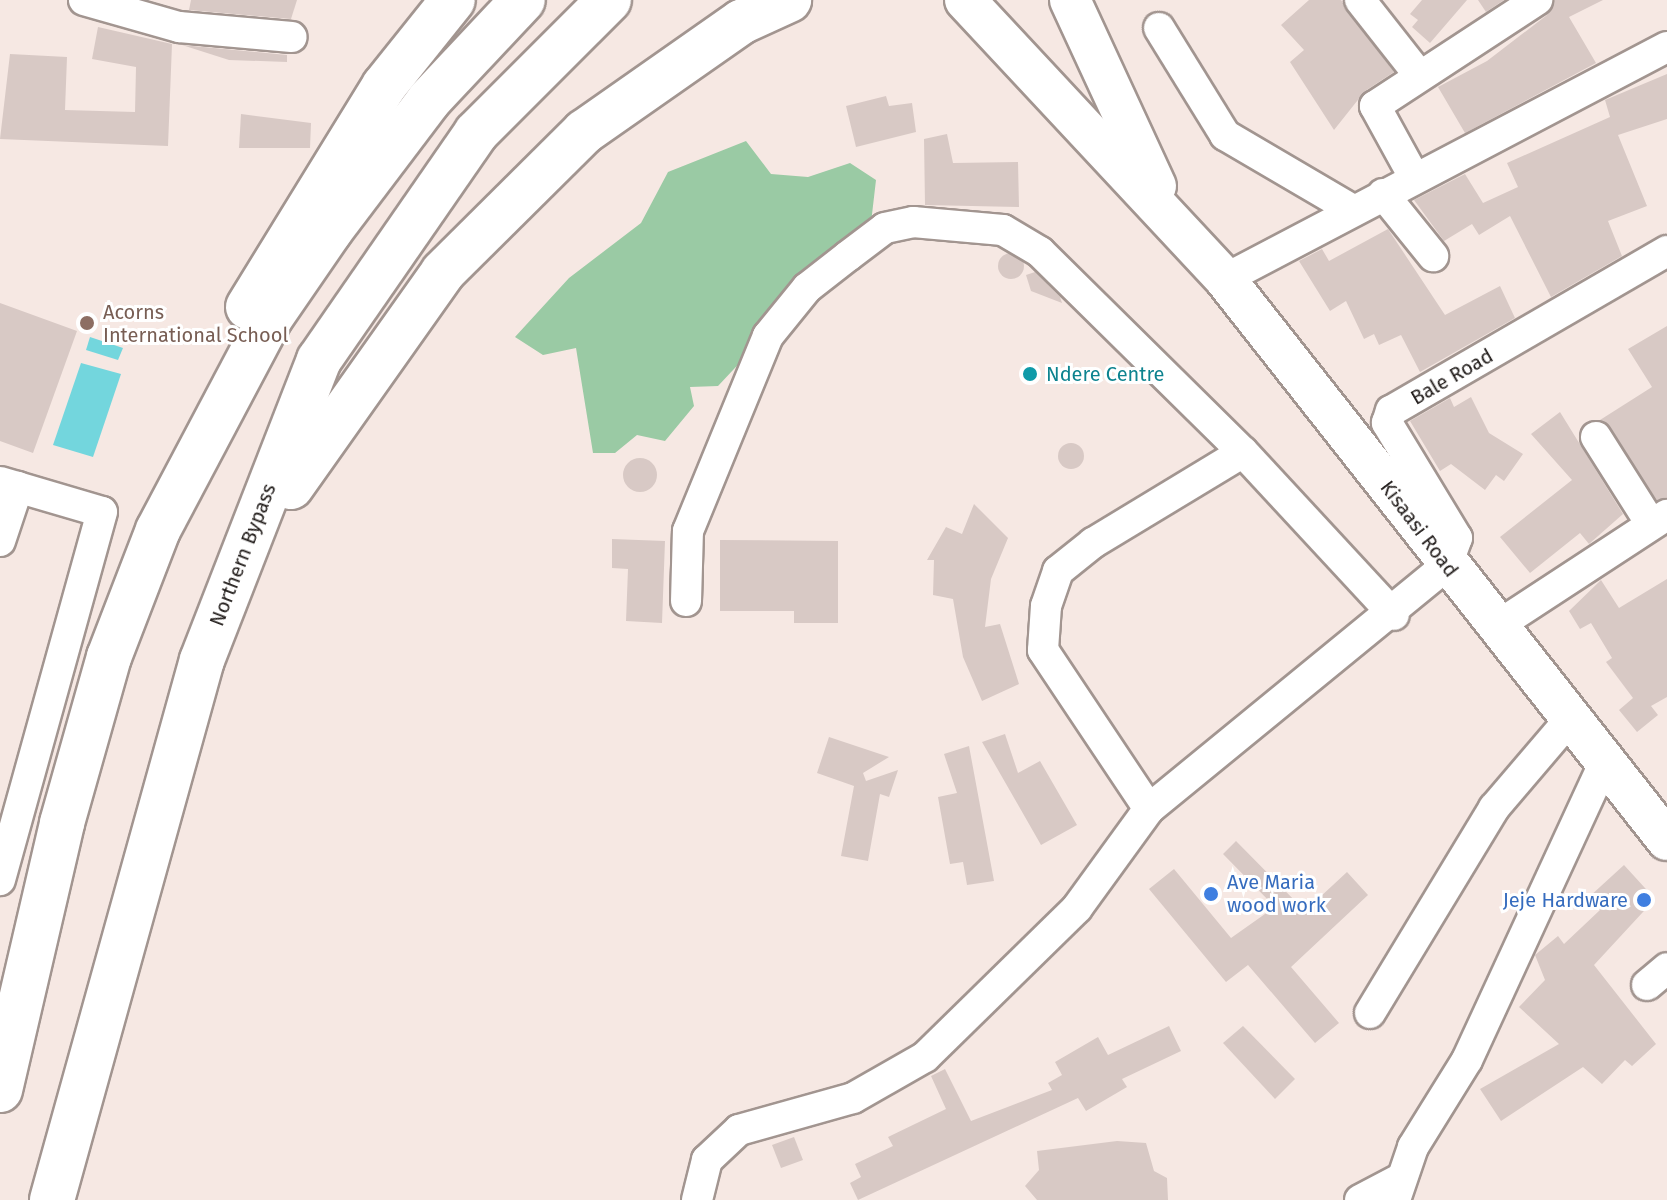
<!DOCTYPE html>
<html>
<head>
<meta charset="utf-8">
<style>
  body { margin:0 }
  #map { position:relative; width:1667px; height:1200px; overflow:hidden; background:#f6e8e3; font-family:"Fira Sans",sans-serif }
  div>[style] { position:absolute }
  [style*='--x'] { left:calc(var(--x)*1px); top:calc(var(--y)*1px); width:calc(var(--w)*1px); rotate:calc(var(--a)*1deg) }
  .green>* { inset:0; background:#9acaa4 }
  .water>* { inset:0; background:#73d6dd }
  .building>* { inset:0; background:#d8c9c5 }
  .round { border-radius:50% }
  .roads { filter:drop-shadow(2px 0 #a29590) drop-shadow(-2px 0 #a29590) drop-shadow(0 2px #a29590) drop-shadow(0 -2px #a29590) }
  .minor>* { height:30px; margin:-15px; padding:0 15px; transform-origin:15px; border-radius:15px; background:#fff }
  .major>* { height:40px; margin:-20px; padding:0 20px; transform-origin:20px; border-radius:20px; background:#fff }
  .highway>* { height:44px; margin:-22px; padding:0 22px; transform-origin:22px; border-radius:22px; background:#fff }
  .dots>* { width:22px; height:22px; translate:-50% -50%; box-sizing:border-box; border:4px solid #fff; border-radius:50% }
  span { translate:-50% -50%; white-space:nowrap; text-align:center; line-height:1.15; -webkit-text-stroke:6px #fff; paint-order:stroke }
  .education-label { font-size:20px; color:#785e54 }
  .left { translate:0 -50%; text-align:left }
  .culture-label { font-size:20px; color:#0d838f }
  .street-label { font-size:20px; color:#211c1a }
  .shop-label { font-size:20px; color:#366cbe }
  .right { translate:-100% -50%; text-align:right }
</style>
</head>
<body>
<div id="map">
  <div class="green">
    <div style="clip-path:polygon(746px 141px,771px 174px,808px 177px,850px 163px,876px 180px,871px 223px,718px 386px,690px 387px,694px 406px,665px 441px,637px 435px,615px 453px,593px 453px,576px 348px,543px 355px,515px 337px,569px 278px,641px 223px,668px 172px)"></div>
  </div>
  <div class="water">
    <div style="clip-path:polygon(90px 337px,123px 348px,118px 360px,86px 350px)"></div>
    <div style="clip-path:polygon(81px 363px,121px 374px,93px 457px,53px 445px)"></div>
  </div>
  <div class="building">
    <div style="clip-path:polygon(191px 0,297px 0,291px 19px,189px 10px)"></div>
    <div style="clip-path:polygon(1309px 0,1341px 0,1394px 72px,1365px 91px,1334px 130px,1290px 62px,1304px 50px,1281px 25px)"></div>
    <div style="clip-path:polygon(1422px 0,1467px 0,1430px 43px,1412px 27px,1418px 20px,1410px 14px)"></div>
    <div style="clip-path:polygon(1478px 0,1504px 0,1486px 12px)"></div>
    <div style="clip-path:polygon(1555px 0,1603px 0,1569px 17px,1596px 63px,1465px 133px,1438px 87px,1487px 61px,1547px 15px)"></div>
    <div style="clip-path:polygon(98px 27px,172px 44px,168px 146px,0 139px,10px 54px,67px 57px,65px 110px,135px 112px,136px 67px,92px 59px)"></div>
    <div style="clip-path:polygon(182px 45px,287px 55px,287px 62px,229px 60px)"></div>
    <div style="clip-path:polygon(1667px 74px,1667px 119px,1618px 135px,1647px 206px,1608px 221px,1622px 256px,1551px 297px,1510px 216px,1479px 235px,1472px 224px,1444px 241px,1414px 200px,1465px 174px,1483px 203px,1518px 187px,1507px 163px,1610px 117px,1605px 100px)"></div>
    <div style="clip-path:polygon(886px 96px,889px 106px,912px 103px,916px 132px,856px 147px,846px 106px)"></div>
    <div style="clip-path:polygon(241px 114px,311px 123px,310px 148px,239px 148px)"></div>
    <div style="clip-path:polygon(947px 134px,953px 163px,1018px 162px,1019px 207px,925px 205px,924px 139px)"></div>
    <div style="clip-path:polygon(1388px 229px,1445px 315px,1500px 286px,1515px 318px,1420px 372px,1401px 335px,1379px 345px,1374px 334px,1364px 339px,1346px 301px,1330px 311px,1299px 261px,1322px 249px,1329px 261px)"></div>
    <div class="round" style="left:998px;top:253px;width:26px;height:26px"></div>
    <div style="clip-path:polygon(1035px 272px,1060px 297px,1062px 303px,1031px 291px,1026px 275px)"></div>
    <div style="clip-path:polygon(0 303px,77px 331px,33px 453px,0 441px)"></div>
    <div style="clip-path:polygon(1667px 326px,1667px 497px,1657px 500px,1600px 420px,1652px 387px,1628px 349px)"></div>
    <div style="clip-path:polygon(1471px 397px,1489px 433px,1523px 454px,1504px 481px,1496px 475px,1485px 490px,1451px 464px,1440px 471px,1410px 421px,1450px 398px,1454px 407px)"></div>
    <div style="clip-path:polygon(1560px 412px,1623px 514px,1589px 544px,1580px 533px,1530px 573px,1500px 537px,1572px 480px,1531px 434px)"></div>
    <div class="round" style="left:1058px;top:443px;width:26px;height:26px"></div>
    <div class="round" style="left:623px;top:458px;width:34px;height:34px"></div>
    <div style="clip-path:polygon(974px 504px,1008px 538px,991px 579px,985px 627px,1000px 624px,1019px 684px,982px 701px,963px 657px,953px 599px,933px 595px,934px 560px,927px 560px,946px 527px,962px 534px)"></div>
    <div style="clip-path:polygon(612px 539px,665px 541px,662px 623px,626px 621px,628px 569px,612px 568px)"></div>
    <div style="clip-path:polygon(720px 540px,838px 541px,838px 623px,794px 623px,794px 611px,720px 611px)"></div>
    <div style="clip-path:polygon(1667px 579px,1667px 697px,1651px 706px,1658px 715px,1637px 732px,1619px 710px,1633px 698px,1606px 662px,1612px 658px,1591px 623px,1580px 629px,1569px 611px,1601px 580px,1619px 608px)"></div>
    <div style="clip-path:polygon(1005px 734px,1018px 773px,1040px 761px,1077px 825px,1041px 845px,982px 742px)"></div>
    <div style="clip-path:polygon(829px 737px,889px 757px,863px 773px,866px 781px,898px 770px,889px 797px,880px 794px,868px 861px,841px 856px,854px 786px,817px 773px)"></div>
    <div style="clip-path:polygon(969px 746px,994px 881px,967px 885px,963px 862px,950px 864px,938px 797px,957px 793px,944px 754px)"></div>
    <div style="clip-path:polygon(1236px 841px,1305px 911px,1347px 872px,1368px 895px,1291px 967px,1339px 1023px,1315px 1043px,1248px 965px,1226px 982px,1149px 889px,1174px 869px,1231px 938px,1275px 907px,1223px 854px)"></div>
    <div style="clip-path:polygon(1624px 865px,1655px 899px,1594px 965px,1656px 1044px,1632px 1066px,1625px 1060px,1602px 1084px,1583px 1067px,1501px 1121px,1480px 1089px,1559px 1044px,1519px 1007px,1545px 980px,1535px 955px,1558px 936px,1564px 944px,1600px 910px,1589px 897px)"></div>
    <div style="clip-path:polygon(1169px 1026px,1181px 1051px,1122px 1079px,1127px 1087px,1086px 1111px,1078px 1098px,858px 1200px,850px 1183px,861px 1177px,855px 1164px,893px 1146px,888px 1137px,946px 1109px,931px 1076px,945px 1069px,971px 1121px,1052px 1090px,1048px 1083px,1062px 1075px,1055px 1062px,1098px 1037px,1108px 1055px)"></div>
    <div style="clip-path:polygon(1243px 1026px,1295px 1079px,1275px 1099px,1223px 1043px)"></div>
    <div style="clip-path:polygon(794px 1137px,803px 1160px,781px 1168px,772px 1145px)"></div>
    <div style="clip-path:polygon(1117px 1141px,1146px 1143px,1154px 1171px,1167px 1178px,1168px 1200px,1037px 1200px,1025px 1186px,1039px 1170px,1037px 1151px)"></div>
  </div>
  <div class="roads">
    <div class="minor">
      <div style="--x:84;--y:0;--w:99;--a:15.9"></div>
      <div style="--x:179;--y:27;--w:113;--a:5.1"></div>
      <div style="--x:1360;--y:0;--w:95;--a:51.8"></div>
      <div style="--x:1159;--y:28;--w:126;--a:58.3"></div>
      <div style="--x:1225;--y:135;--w:148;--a:30.4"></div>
      <div style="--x:1414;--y:177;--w:81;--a:-118.8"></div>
      <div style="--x:1375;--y:106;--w:194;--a:-33.2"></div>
      <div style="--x:1383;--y:194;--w:80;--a:51.1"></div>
      <div style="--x:1225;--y:279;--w:499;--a:-27.7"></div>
      <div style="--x:1596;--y:437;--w:103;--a:57.7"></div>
      <div style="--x:0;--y:482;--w:106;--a:16.4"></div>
      <div style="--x:102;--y:512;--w:382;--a:105.5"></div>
      <div style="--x:0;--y:541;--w:57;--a:-71.6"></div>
      <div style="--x:686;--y:601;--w:70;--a:-88.4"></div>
      <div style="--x:688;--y:531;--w:211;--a:-67.7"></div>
      <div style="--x:768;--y:336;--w:62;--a:-50.9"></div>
      <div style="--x:807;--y:288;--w:52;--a:-38"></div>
      <div style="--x:848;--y:256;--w:46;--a:-37.1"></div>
      <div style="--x:885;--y:228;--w:29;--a:-12"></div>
      <div style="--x:913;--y:222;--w:90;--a:5.1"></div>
      <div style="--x:1003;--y:230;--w:43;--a:30.7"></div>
      <div style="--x:1040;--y:252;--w:285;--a:44.6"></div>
      <div style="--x:1243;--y:452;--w:222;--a:47.2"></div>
      <div style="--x:1494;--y:628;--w:207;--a:-33.2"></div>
      <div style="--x:1149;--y:809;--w:191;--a:-123.7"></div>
      <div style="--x:1043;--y:650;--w:44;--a:-86.1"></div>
      <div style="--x:1046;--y:606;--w:37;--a:-71"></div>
      <div style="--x:1058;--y:571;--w:45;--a:-38.7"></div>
      <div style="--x:1093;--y:543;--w:175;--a:-31.2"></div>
      <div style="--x:1647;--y:985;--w:26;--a:-40"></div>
      <div style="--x:1370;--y:1013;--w:240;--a:-58.8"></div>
      <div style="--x:1494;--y:808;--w:117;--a:-49.5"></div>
      <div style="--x:697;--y:1200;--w:41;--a:-76"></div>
      <div style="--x:707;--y:1160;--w:44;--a:-43.2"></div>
      <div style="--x:739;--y:1130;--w:118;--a:-15.7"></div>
      <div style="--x:853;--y:1098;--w:83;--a:-29.7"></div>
      <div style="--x:925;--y:1057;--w:213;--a:-44.4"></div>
      <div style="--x:1077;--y:908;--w:122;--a:-54"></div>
      <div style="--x:1149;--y:809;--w:385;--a:-39.3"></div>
      <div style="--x:1447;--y:565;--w:29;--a:-70"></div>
      <div style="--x:1457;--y:538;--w:135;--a:-121.3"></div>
      <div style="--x:1387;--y:423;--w:13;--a:-72"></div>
      <div style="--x:1391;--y:411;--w:319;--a:-30.1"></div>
      <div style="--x:1360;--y:1200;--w:43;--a:-27.8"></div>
      <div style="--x:1395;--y:1200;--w:56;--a:-71.2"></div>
      <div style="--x:1413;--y:1147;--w:102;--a:-58.2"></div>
      <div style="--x:1467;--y:1060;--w:329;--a:-65.2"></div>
    </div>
    <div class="major">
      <div style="--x:965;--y:0;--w:381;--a:47"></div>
      <div style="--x:1225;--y:279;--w:714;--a:51.77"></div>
      <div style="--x:1070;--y:0;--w:205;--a:65.2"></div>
    </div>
    <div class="highway">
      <div style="--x:248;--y:307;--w:259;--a:-58.4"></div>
      <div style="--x:384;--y:86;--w:110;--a:-51.3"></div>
      <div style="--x:291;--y:487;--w:263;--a:-54.7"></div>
      <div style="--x:443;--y:272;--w:199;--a:-44.8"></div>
      <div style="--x:584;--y:132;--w:192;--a:-35"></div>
      <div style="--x:741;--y:22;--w:53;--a:-24.6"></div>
      <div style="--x:0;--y:1090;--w:274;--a:-76.9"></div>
      <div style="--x:62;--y:823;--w:173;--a:-74.2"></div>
      <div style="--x:109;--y:657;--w:136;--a:-68.9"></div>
      <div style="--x:158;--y:530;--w:241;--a:-62.1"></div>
      <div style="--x:271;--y:317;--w:104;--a:-55.5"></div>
      <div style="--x:330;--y:231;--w:164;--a:-52.9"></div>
      <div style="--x:429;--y:100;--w:137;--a:-46.8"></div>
      <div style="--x:52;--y:1200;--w:560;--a:-74.48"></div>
      <div style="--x:202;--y:660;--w:322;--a:-68.7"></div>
      <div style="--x:319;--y:360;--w:276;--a:-55.3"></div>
      <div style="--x:476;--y:133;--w:188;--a:-45"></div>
    </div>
  </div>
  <div class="dots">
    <div style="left:87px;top:323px;background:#8d6e63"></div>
    <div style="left:1030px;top:374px;background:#0f9aa8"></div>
    <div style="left:1211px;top:894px;background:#3f7fe0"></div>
    <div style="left:1644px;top:900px;background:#3f7fe0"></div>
  </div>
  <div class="education-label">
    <span class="left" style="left:103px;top:324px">Acorns<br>International School</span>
  </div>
  <div class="culture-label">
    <span class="left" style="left:1046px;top:374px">Ndere Centre</span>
  </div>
  <div class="street-label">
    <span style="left:1452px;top:377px;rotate:-30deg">Bale Road</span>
    <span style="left:1419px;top:529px;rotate:53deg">Kisaasi Road</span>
    <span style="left:243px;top:555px;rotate:-69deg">Northern Bypass</span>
  </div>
  <div class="shop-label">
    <span class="left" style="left:1227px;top:894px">Ave Maria<br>wood work</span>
    <span class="right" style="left:1628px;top:900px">Jeje Hardware</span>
  </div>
</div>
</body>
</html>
